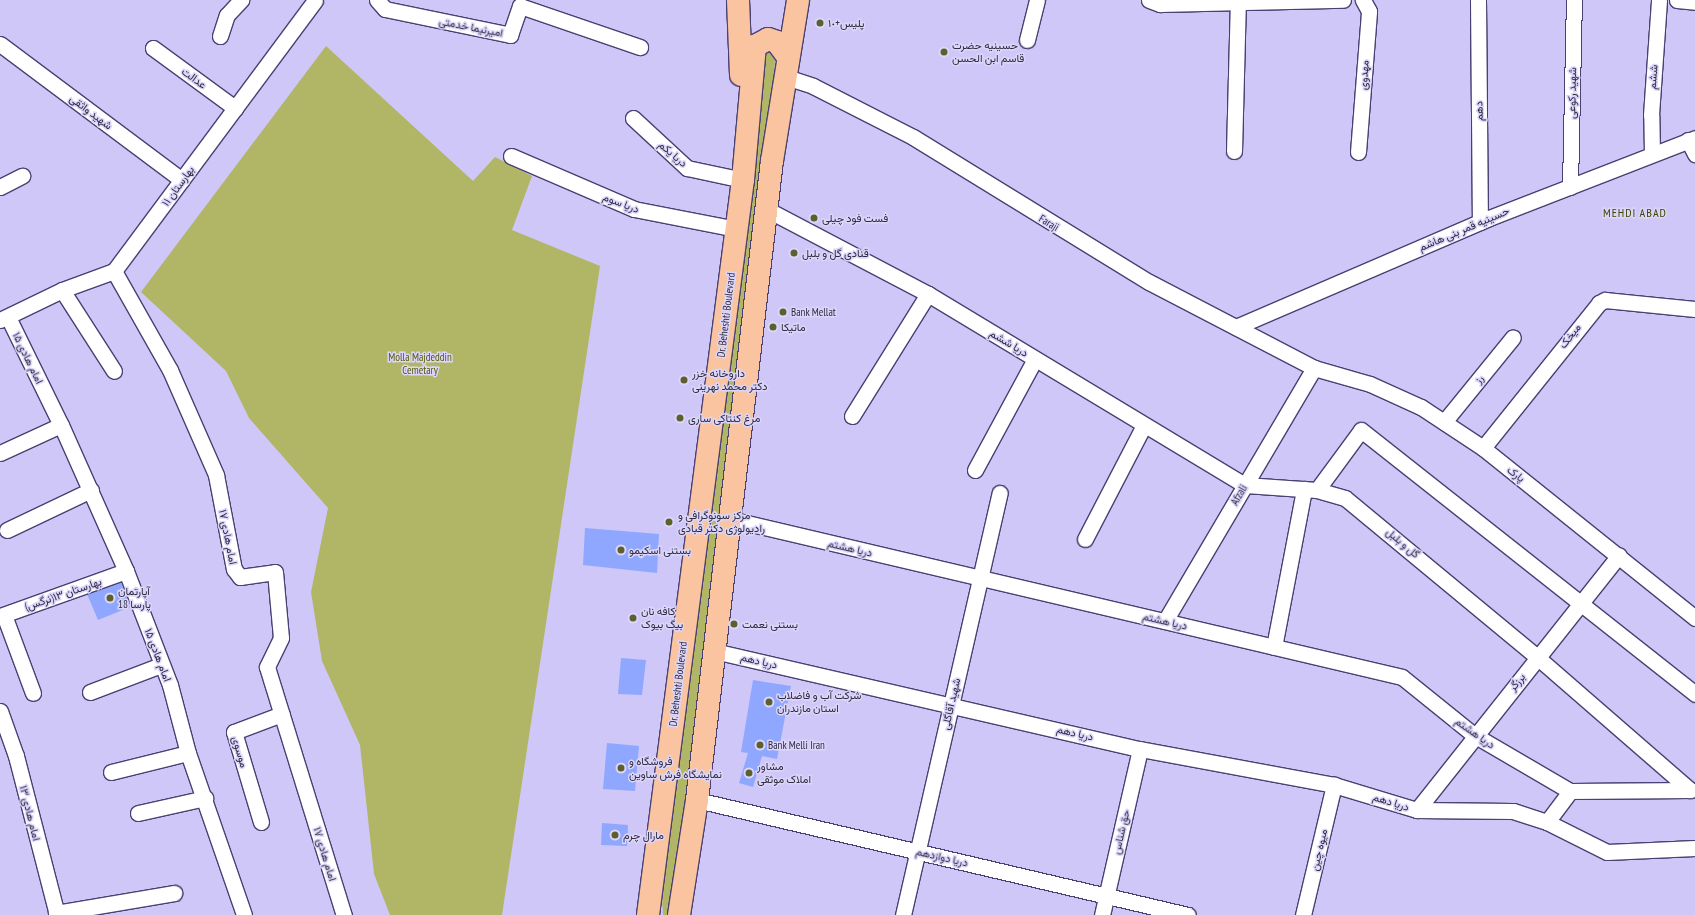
<!DOCTYPE html>
<html>
<head>
<meta charset="utf-8">
<style>
  body { margin:0 }
  #map { position:relative; width:1695px; height:915px; overflow:hidden; background:#cfc7f7; font-family:"PT Sans Narrow",Vazirmatn,sans-serif }
  div>[style] { position:absolute }
  [style*='--x'] { left:calc(var(--x)*1px); top:calc(var(--y)*1px); width:calc(var(--w)*1px); rotate:calc(var(--a)*1deg) }
  .green>* { inset:0; background:#b1b666 }
  .building>* { inset:0; background:#90a7ff }
  .roads { filter:drop-shadow(1px 0 #4a4072) drop-shadow(-1px 0 #4a4072) drop-shadow(0 1px #4a4072) drop-shadow(0 -1px #4a4072) }
  .street>* { height:15px; margin:-7.5px; padding:0 7.5px; transform-origin:7.5px; border-radius:7.5px; background:#fff }
  .primary>* { height:22px; margin:-11px; padding:0 11px; transform-origin:11px; border-radius:11px; background:#fac4a0 }
  .dots>* { width:11px; height:11px; translate:-50% -50%; box-sizing:border-box; border:2px solid #dbd6fa; border-radius:50% }
  span { translate:-50% -50%; white-space:nowrap; text-align:center; line-height:1.15; -webkit-text-stroke:3px #dbd6fa; paint-order:stroke }
  .poi-label { font-size:11px; color:#2f2b41 }
  .left { translate:0 -50%; text-align:left }
  .street-label { font-size:11px; color:#2f2b41 }
  .park-label { font-size:11px; color:#555804 }
  .neighbourhood-label { font-size:12px; color:#424404; letter-spacing:1px }
</style>
</head>
<body>
<div id="map">
  <div class="green">
    <div style="clip-path:polygon(326px 46px,473px 181px,495px 157px,532px 176px,512px 230px,600px 266px,502px 915px,390px 915px,374px 874px,360px 745px,322px 661px,311px 592px,328px 508px,249px 418px,226px 371px,141px 292px)"></div>
    <div style="clip-path:polygon(770px 50px,775px 55px,772px 161px,670px 915px,663px 915px,662px 897px,764px 56px)"></div>
  </div>
  <div class="building">
    <div style="clip-path:polygon(585px 528px,659px 534px,657px 573px,583px 565px)"></div>
    <div style="clip-path:polygon(121px 582px,130px 607px,98px 620px,87px 594px)"></div>
    <div style="clip-path:polygon(621px 658px,646px 660px,642px 695px,618px 694px)"></div>
    <div style="clip-path:polygon(753px 680px,791px 686px,777px 759px,762px 756px,753px 787px,739px 783px,748px 753px,741px 752px)"></div>
    <div style="clip-path:polygon(607px 743px,639px 746px,635px 791px,603px 789px)"></div>
    <div style="clip-path:polygon(602px 823px,628px 825px,627px 846px,601px 845px)"></div>
  </div>
  <div class="roads">
    <div class="street">
      <div style="--x:377;--y:0;--w:12;--a:48"></div>
      <div style="--x:385;--y:9;--w:128;--a:11.7"></div>
      <div style="--x:510;--y:35;--w:31;--a:-71"></div>
      <div style="--x:520;--y:6;--w:127;--a:18.9"></div>
      <div style="--x:1149;--y:0;--w:12;--a:20"></div>
      <div style="--x:1160;--y:4;--w:183;--a:-1.3"></div>
      <div style="--x:1478;--y:0;--w:222;--a:89.5"></div>
      <div style="--x:1677;--y:0;--w:18;--a:6"></div>
      <div style="--x:220;--y:36;--w:22;--a:-72"></div>
      <div style="--x:227;--y:15;--w:21;--a:-47"></div>
      <div style="--x:1027;--y:40;--w:41;--a:-76"></div>
      <div style="--x:0;--y:44;--w:227;--a:36.8"></div>
      <div style="--x:153;--y:48;--w:102;--a:36.2"></div>
      <div style="--x:786;--y:77;--w:28;--a:18"></div>
      <div style="--x:813;--y:86;--w:112;--a:27"></div>
      <div style="--x:913;--y:137;--w:277;--a:31.6"></div>
      <div style="--x:1149;--y:282;--w:186;--a:27.5"></div>
      <div style="--x:1314;--y:368;--w:58;--a:15.9"></div>
      <div style="--x:1370;--y:384;--w:56;--a:24.3"></div>
      <div style="--x:1421;--y:407;--w:74;--a:33.5"></div>
      <div style="--x:1483;--y:448;--w:272;--a:38.7"></div>
      <div style="--x:633;--y:118;--w:74;--a:42.8"></div>
      <div style="--x:687;--y:168;--w:57;--a:12.1"></div>
      <div style="--x:1688;--y:140;--w:16;--a:63"></div>
      <div style="--x:1234;--y:151;--w:148;--a:-88.5"></div>
      <div style="--x:1358;--y:152;--w:141;--a:-85.5"></div>
      <div style="--x:1369;--y:11;--w:13;--a:-119"></div>
      <div style="--x:1652;--y:154;--w:39;--a:-91"></div>
      <div style="--x:1651;--y:115;--w:115;--a:-86"></div>
      <div style="--x:511;--y:156;--w:134;--a:23.3"></div>
      <div style="--x:634;--y:209;--w:105;--a:11"></div>
      <div style="--x:0;--y:187;--w:25;--a:-27"></div>
      <div style="--x:1570;--y:187;--w:187;--a:-88.8"></div>
      <div style="--x:768;--y:210;--w:181;--a:27.7"></div>
      <div style="--x:928;--y:294;--w:370;--a:31.1"></div>
      <div style="--x:1245;--y:485;--w:72;--a:4"></div>
      <div style="--x:1317;--y:490;--w:29;--a:16"></div>
      <div style="--x:1345;--y:498;--w:249;--a:39.6"></div>
      <div style="--x:1537;--y:657;--w:203;--a:41"></div>
      <div style="--x:114;--y:271;--w:114;--a:60.5"></div>
      <div style="--x:170;--y:370;--w:115;--a:66.3"></div>
      <div style="--x:216;--y:475;--w:96;--a:79.2"></div>
      <div style="--x:234;--y:569;--w:10;--a:53"></div>
      <div style="--x:240;--y:577;--w:35;--a:-8"></div>
      <div style="--x:275;--y:572;--w:66;--a:84.8"></div>
      <div style="--x:281;--y:638;--w:32;--a:116"></div>
      <div style="--x:267;--y:667;--w:260;--a:72.8"></div>
      <div style="--x:62;--y:290;--w:96;--a:57.3"></div>
      <div style="--x:8;--y:317;--w:120;--a:63.9"></div>
      <div style="--x:61;--y:425;--w:160;--a:66"></div>
      <div style="--x:126;--y:571;--w:122;--a:68.9"></div>
      <div style="--x:170;--y:685;--w:70;--a:75.2"></div>
      <div style="--x:188;--y:753;--w:171;--a:70.9"></div>
      <div style="--x:0;--y:320;--w:69;--a:-25.8"></div>
      <div style="--x:62;--y:290;--w:55;--a:-20.1"></div>
      <div style="--x:114;--y:271;--w:337;--a:-53.4"></div>
      <div style="--x:1236;--y:327;--w:275;--a:-23.3"></div>
      <div style="--x:1489;--y:218;--w:221;--a:-21.2"></div>
      <div style="--x:852;--y:416;--w:144;--a:-58.1"></div>
      <div style="--x:1444;--y:422;--w:109;--a:-50.9"></div>
      <div style="--x:1483;--y:448;--w:186;--a:-51.3"></div>
      <div style="--x:1599;--y:303;--w:7;--a:-27"></div>
      <div style="--x:1605;--y:300;--w:90;--a:5.7"></div>
      <div style="--x:0;--y:453;--w:67;--a:-24.7"></div>
      <div style="--x:975;--y:470;--w:126;--a:-61.6"></div>
      <div style="--x:1317;--y:490;--w:74;--a:-53.7"></div>
      <div style="--x:1361;--y:430;--w:426;--a:38.3"></div>
      <div style="--x:730;--y:519;--w:690;--a:13.23"></div>
      <div style="--x:1402;--y:677;--w:92;--a:38.9"></div>
      <div style="--x:1474;--y:735;--w:111;--a:30.3"></div>
      <div style="--x:7;--y:530;--w:93;--a:-25.5"></div>
      <div style="--x:1085;--y:539;--w:128;--a:-62.6"></div>
      <div style="--x:4;--y:615;--w:83;--a:69.6"></div>
      <div style="--x:0;--y:616;--w:134;--a:-19.7"></div>
      <div style="--x:1165;--y:621;--w:294;--a:-59.5"></div>
      <div style="--x:1274;--y:647;--w:161;--a:-79.2"></div>
      <div style="--x:714;--y:651;--w:437;--a:13"></div>
      <div style="--x:1140;--y:749;--w:197;--a:10.5"></div>
      <div style="--x:1334;--y:785;--w:87;--a:16.8"></div>
      <div style="--x:1417;--y:810;--w:96;--a:0.6"></div>
      <div style="--x:1513;--y:811;--w:36;--a:18"></div>
      <div style="--x:1547;--y:822;--w:67;--a:26.6"></div>
      <div style="--x:1607;--y:852;--w:88;--a:-2.6"></div>
      <div style="--x:90;--y:692;--w:76;--a:-20.8"></div>
      <div style="--x:0;--y:711;--w:48;--a:70.4"></div>
      <div style="--x:16;--y:756;--w:164;--a:75.5"></div>
      <div style="--x:111;--y:772;--w:79;--a:-13.9"></div>
      <div style="--x:1570;--y:791;--w:120;--a:-0.5"></div>
      <div style="--x:697;--y:800;--w:504;--a:13.18"></div>
      <div style="--x:1417;--y:810;--w:325;--a:-51.6"></div>
      <div style="--x:138;--y:813;--w:69;--a:-12.6"></div>
      <div style="--x:261;--y:822;--w:94;--a:-106.7"></div>
      <div style="--x:234;--y:732;--w:51;--a:-20.6"></div>
      <div style="--x:1547;--y:822;--w:39;--a:-53"></div>
      <div style="--x:56;--y:913;--w:120;--a:-9.6"></div>
      <div style="--x:903;--y:915;--w:433;--a:-77.1"></div>
      <div style="--x:1102;--y:915;--w:170;--a:-77.1"></div>
      <div style="--x:1303;--y:915;--w:134;--a:-76.6"></div>
    </div>
    <div class="primary">
      <div style="--x:738;--y:0;--w:75;--a:87.7"></div>
      <div style="--x:648;--y:915;--w:741;--a:-82.64"></div>
      <div style="--x:743;--y:180;--w:135;--a:-84.9"></div>
      <div style="--x:755;--y:46;--w:15;--a:-28"></div>
      <div style="--x:768;--y:39;--w:9;--a:18"></div>
      <div style="--x:777;--y:42;--w:19;--a:54"></div>
      <div style="--x:679;--y:915;--w:116;--a:-81.1"></div>
      <div style="--x:697;--y:800;--w:643;--a:-83.31"></div>
      <div style="--x:772;--y:161;--w:163;--a:-80.8"></div>
    </div>
  </div>
  <div class="dots">
    <div style="left:820px;top:23px;background:#5d602e"></div>
    <div style="left:944px;top:52px;background:#5d602e"></div>
    <div style="left:814px;top:218px;background:#5d602e"></div>
    <div style="left:794px;top:253px;background:#5d602e"></div>
    <div style="left:783px;top:312px;background:#5d602e"></div>
    <div style="left:773px;top:327px;background:#5d602e"></div>
    <div style="left:684px;top:380px;background:#5d602e"></div>
    <div style="left:680px;top:418px;background:#5d602e"></div>
    <div style="left:669px;top:522px;background:#5d602e"></div>
    <div style="left:621px;top:550px;background:#5d602e"></div>
    <div style="left:110px;top:598px;background:#5d602e"></div>
    <div style="left:633px;top:618px;background:#5d602e"></div>
    <div style="left:734px;top:624px;background:#5d602e"></div>
    <div style="left:769px;top:702px;background:#5d602e"></div>
    <div style="left:760px;top:745px;background:#5d602e"></div>
    <div style="left:621px;top:768px;background:#5d602e"></div>
    <div style="left:749px;top:773px;background:#5d602e"></div>
    <div style="left:615px;top:835px;background:#5d602e"></div>
  </div>
  <div class="poi-label">
    <span class="left" style="left:828px;top:23px">پلیس+١٠</span>
    <span class="left" style="left:952px;top:52px">حسینیه حضرت<br>قاسم ابن الحسن</span>
    <span class="left" style="left:822px;top:218px">فست فود چیلی</span>
    <span class="left" style="left:802px;top:253px">قنادی گل و بلبل</span>
    <span class="left" style="left:791px;top:312px">Bank Mellat</span>
    <span class="left" style="left:781px;top:327px">ماتیکا</span>
    <span class="left" style="left:692px;top:380px">داروخانه خزر<br>دکتر محمد نهرینی</span>
    <span class="left" style="left:688px;top:418px">مرغ کنتاکی ساری</span>
    <span class="left" style="left:678px;top:522px">مركز سونوگرافی و<br>راديولوژی دكتر قبادی</span>
    <span class="left" style="left:629px;top:550px">بستنی اسکیمو</span>
    <span class="left" style="left:118px;top:598px">آپارتمان<br>پارسا 18</span>
    <span class="left" style="left:641px;top:618px">کافه نان<br>بیگ بیوک</span>
    <span class="left" style="left:742px;top:624px">بستنی نعمت</span>
    <span class="left" style="left:777px;top:702px">شرکت آب و فاضلاب<br>استان مازندران</span>
    <span class="left" style="left:768px;top:745px">Bank Melli Iran</span>
    <span class="left" style="left:629px;top:768px">فروشگاه و<br>نمایشگاه فرش ساوین</span>
    <span class="left" style="left:757px;top:773px">مشاور<br>املاک موثقی</span>
    <span class="left" style="left:623px;top:835px">مارال چرم</span>
  </div>
  <div class="street-label">
    <span style="left:471px;top:27px;rotate:11deg">امیرنیما خدمتی</span>
    <span style="left:1364px;top:75px;rotate:-86deg">مهدوی</span>
    <span style="left:1653px;top:77px;rotate:-86deg">ششم</span>
    <span style="left:194px;top:78px;rotate:36deg">عدالت</span>
    <span style="left:1572px;top:93px;rotate:-89deg">شهید رکوعی</span>
    <span style="left:1479px;top:111px;rotate:-91deg">دهم</span>
    <span style="left:91px;top:112px;rotate:37deg">شهید واثقی</span>
    <span style="left:673px;top:154px;rotate:41deg">دریا یکم</span>
    <span style="left:178px;top:186px;rotate:-54deg">بهارستان ۱۱</span>
    <span style="left:621px;top:203px;rotate:21deg">دریا سوم</span>
    <span style="left:1049px;top:223px;rotate:31deg">Faraji</span>
    <span style="left:1464px;top:229px;rotate:-23deg">حسینیه قمر بنی هاشم</span>
    <span style="left:726px;top:315px;rotate:-83deg">Dr. Beheshti Boulevard</span>
    <span style="left:1570px;top:336px;rotate:-52deg">میخک</span>
    <span style="left:1009px;top:343px;rotate:31deg">دریا ششم</span>
    <span style="left:28px;top:358px;rotate:64deg">امام هادی ۱۵</span>
    <span style="left:1479px;top:379px;rotate:-51deg">رز</span>
    <span style="left:1516px;top:474px;rotate:38deg">پارک</span>
    <span style="left:1239px;top:495px;rotate:-60deg">Afzali</span>
    <span style="left:228px;top:537px;rotate:79deg">امام هادی ۱۷</span>
    <span style="left:1403px;top:543px;rotate:40deg">گل و بلبل</span>
    <span style="left:850px;top:548px;rotate:13deg">دریا هشتم</span>
    <span style="left:63px;top:594px;rotate:-19deg">بهارستان ۱۳(نرگس)</span>
    <span style="left:1165px;top:621px;rotate:13deg">دریا هشتم</span>
    <span style="left:158px;top:655px;rotate:69deg">امام هادی ۱۵</span>
    <span style="left:759px;top:661px;rotate:13deg">دریا دهم</span>
    <span style="left:1517px;top:682px;rotate:-51deg">برزگر</span>
    <span style="left:678px;top:684px;rotate:-83deg">Dr. Beheshti Boulevard</span>
    <span style="left:951px;top:704px;rotate:-77deg">شهید آقاگلی</span>
    <span style="left:1075px;top:733px;rotate:13deg">دریا دهم</span>
    <span style="left:1475px;top:733px;rotate:35deg">دریا هشتم</span>
    <span style="left:240px;top:752px;rotate:74deg">موسوی</span>
    <span style="left:1391px;top:802px;rotate:17deg">دریا دهم</span>
    <span style="left:30px;top:813px;rotate:76deg">امام هادی ١٣</span>
    <span style="left:1121px;top:832px;rotate:-77deg">حق شناس</span>
    <span style="left:1319px;top:850px;rotate:-77deg">میوه چین</span>
    <span style="left:325px;top:854px;rotate:73deg">امام هادی ۱۷</span>
    <span style="left:942px;top:857px;rotate:13deg">دریا دوازدهم</span>
  </div>
  <div class="park-label">
    <span style="left:420px;top:364px">Molla Majdeddin<br>Cemetary</span>
  </div>
  <div class="neighbourhood-label">
    <span style="left:1635px;top:213px">MEHDI ABAD</span>
  </div>
</div>
</body>
</html>
